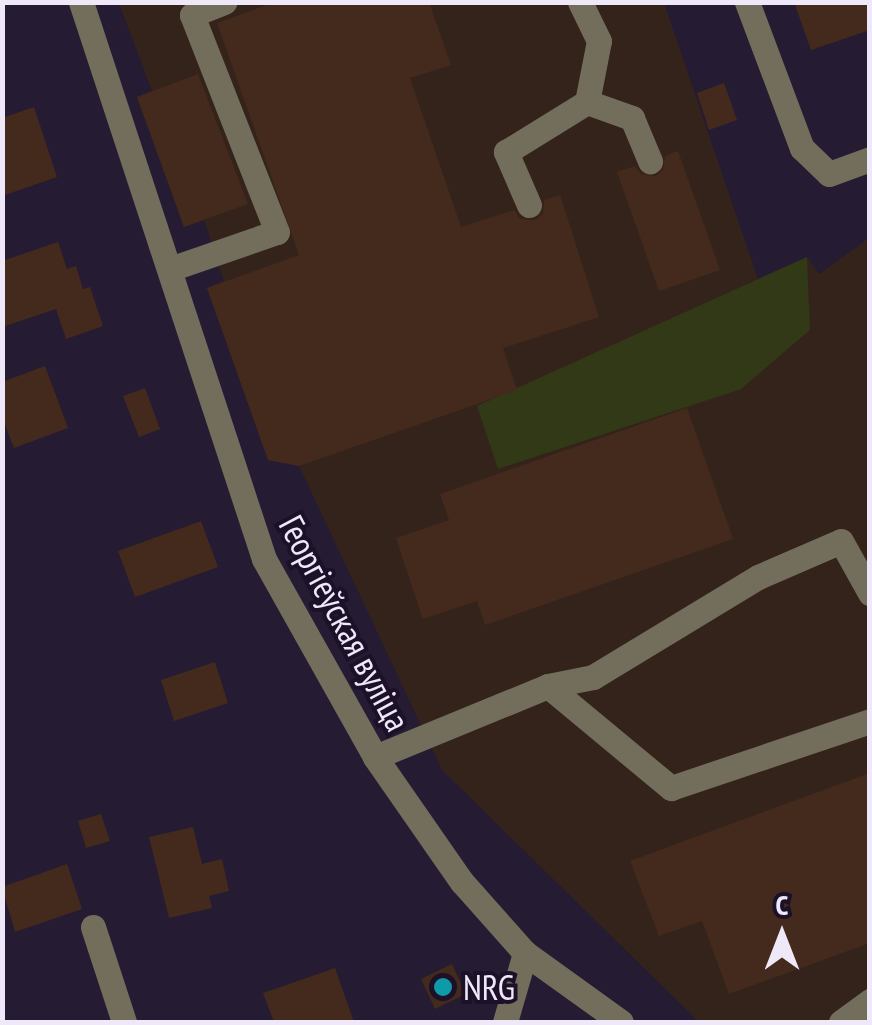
<!DOCTYPE html>
<html>
<head>
<meta charset="utf-8">
<style>
  body { margin:0 }
  #map { position:relative; width:872px; height:1025px; overflow:hidden; background:#251b32; font-family:"PT Sans Narrow",sans-serif }
  div>[style] { position:absolute }
  [style*='--x'] { left:calc(var(--x)*1px); top:calc(var(--y)*1px); width:calc(var(--w)*1px); rotate:calc(var(--a)*1deg) }
  .industrial>* { inset:0; background:#34231b }
  .green>* { inset:0; background:#313917 }
  .building>* { inset:0; background:#442a1c }
  .minor>* { height:25px; margin:-12.5px; padding:0 12.5px; transform-origin:12.5px; border-radius:12.5px; background:#736d5c }
  .dots>* { width:28px; height:28px; translate:-50% -50%; box-sizing:border-box; border:5px solid #1c1128; border-radius:50% }
  span { translate:-50% -50%; white-space:nowrap; text-align:center; line-height:1.15; -webkit-text-stroke:8px #1c1128; paint-order:stroke }
  .street-label { font-size:35px; color:#eee8f8 }
  .poi-label { font-size:35px; color:#eee8f8 }
  .left { translate:0 -50%; text-align:left }
  .frame { position:absolute; inset:0; border:5px solid #eee8f8; pointer-events:none }
  .north { position:absolute; left:732px; top:885px; width:100px; height:100px; -webkit-text-stroke:8px #1c1128; paint-order:stroke; rotate:0deg; font-size:28px; font-weight:700; line-height:40px; text-align:center; color:#eee8f8 }
  .north::after { content:''; display:block; margin:auto; width:35px; height:45px; background:#eee8f8; clip-path:polygon(50% 0,100% 100%,50% 72%,0 100%) }
</style>
</head>
<body>
<div id="map">
  <div class="industrial">
    <div style="clip-path:polygon(119px 3px,664px 3px,758px 279px,807px 257px,819px 274px,869px 238px,869px 1022px,699px 1022px,442px 770px,299px 466px,268px 460px,207px 288px,224px 281px,204px 220px,184px 227px,137px 97px,152px 91px)"></div>
  </div>
  <div class="green">
    <div style="clip-path:polygon(807px 257px,810px 330px,741px 389px,498px 469px,477px 406px)"></div>
  </div>
  <div class="building">
    <div style="clip-path:polygon(275px 2px,429px 2px,451px 65px,410px 78px,461px 227px,514px 210px,520px 219px,535px 220px,543px 214px,544px 200px,560px 195px,599px 317px,503px 348px,517px 390px,299px 466px,268px 460px,207px 288px,299px 255px,217px 23px)"></div>
    <div style="clip-path:polygon(794px 2px,870px 2px,870px 30px,811px 50px)"></div>
    <div style="clip-path:polygon(198px 74px,248px 204px,184px 227px,137px 97px)"></div>
    <div style="clip-path:polygon(724px 83px,737px 120px,709px 130px,697px 93px)"></div>
    <div style="clip-path:polygon(34px 107px,57px 177px,2px 196px,2px 118px)"></div>
    <div style="clip-path:polygon(678px 151px,720px 270px,659px 291px,617px 172px,635px 166px,641px 174px,655px 176px,663px 170px,665px 156px)"></div>
    <div style="clip-path:polygon(58px 242px,67px 269px,76px 266px,83px 289px,90px 287px,103px 326px,66px 339px,56px 309px,2px 327px,2px 261px)"></div>
    <div style="clip-path:polygon(45px 366px,68px 428px,14px 448px,2px 417px,2px 382px)"></div>
    <div style="clip-path:polygon(145px 388px,160px 429px,139px 437px,123px 396px)"></div>
    <div style="clip-path:polygon(687px 408px,733px 539px,485px 625px,477px 601px,423px 619px,396px 538px,449px 520px,440px 494px)"></div>
    <div style="clip-path:polygon(201px 521px,218px 567px,135px 597px,118px 551px)"></div>
    <div style="clip-path:polygon(215px 662px,228px 703px,174px 721px,161px 680px)"></div>
    <div style="clip-path:polygon(870px 773px,870px 943px,729px 994px,702px 921px,659px 936px,630px 861px)"></div>
    <div style="clip-path:polygon(101px 814px,110px 841px,86px 848px,78px 821px)"></div>
    <div style="clip-path:polygon(193px 827px,202px 864px,222px 859px,229px 891px,209px 896px,212px 908px,169px 918px,149px 837px)"></div>
    <div style="clip-path:polygon(67px 864px,82px 909px,15px 932px,2px 887px)"></div>
    <div style="clip-path:polygon(452px 964px,466px 994px,435px 1009px,421px 979px)"></div>
    <div style="clip-path:polygon(335px 968px,354px 1022px,274px 1022px,263px 993px)"></div>
  </div>
  <div class="minor">
    <div style="--x:81;--y:2;--w:586;--a:71.81"></div>
    <div style="--x:264;--y:559;--w:227;--a:60.7"></div>
    <div style="--x:375;--y:757;--w:152;--a:55.2"></div>
    <div style="--x:462;--y:882;--w:95;--a:48.4"></div>
    <div style="--x:525;--y:953;--w:118;--a:35.7"></div>
    <div style="--x:747;--y:2;--w:156;--a:69.4"></div>
    <div style="--x:802;--y:148;--w:37;--a:44"></div>
    <div style="--x:829;--y:174;--w:44;--a:-20.1"></div>
    <div style="--x:587;--y:102;--w:48;--a:19.6"></div>
    <div style="--x:632;--y:118;--w:47;--a:67.3"></div>
    <div style="--x:529;--y:205;--w:58;--a:-113.5"></div>
    <div style="--x:506;--y:152;--w:95;--a:-31.7"></div>
    <div style="--x:587;--y:102;--w:62;--a:-78.9"></div>
    <div style="--x:599;--y:41;--w:43;--a:-116"></div>
    <div style="--x:170;--y:269;--w:113;--a:-19.1"></div>
    <div style="--x:277;--y:232;--w:233;--a:-111.4"></div>
    <div style="--x:192;--y:15;--w:35;--a:-22"></div>
    <div style="--x:548;--y:686;--w:160;--a:39.7"></div>
    <div style="--x:671;--y:788;--w:210;--a:-18.6"></div>
    <div style="--x:375;--y:757;--w:187;--a:-22.3"></div>
    <div style="--x:548;--y:686;--w:46;--a:-11.3"></div>
    <div style="--x:593;--y:677;--w:193;--a:-31.2"></div>
    <div style="--x:758;--y:577;--w:90;--a:-23.4"></div>
    <div style="--x:841;--y:541;--w:60;--a:60.9"></div>
    <div style="--x:93;--y:927;--w:100;--a:71.9"></div>
    <div style="--x:505;--y:1022;--w:72;--a:-73.8"></div>
    <div style="--x:841;--y:1022;--w:36;--a:-36"></div>
  </div>
  <div class="dots">
    <div style="left:443px;top:987px;background:#0f9aa8"></div>
  </div>
  <div class="street-label">
    <span style="left:345px;top:623px;rotate:62deg">Георгіеўская вуліца</span>
  </div>
  <div class="poi-label">
    <span class="left" style="left:463px;top:987px">NRG</span>
  </div>
  <div class="frame"></div>
  <div class="north">С</div>
</div>
</body>
</html>
